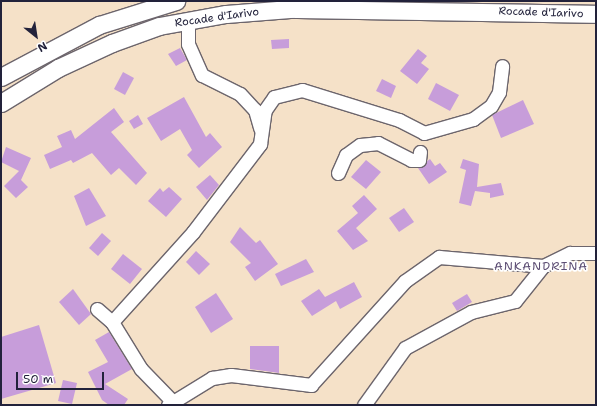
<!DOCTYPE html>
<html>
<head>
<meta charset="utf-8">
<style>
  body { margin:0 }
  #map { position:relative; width:597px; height:406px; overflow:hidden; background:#f5e1c8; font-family:"Shantell Sans",sans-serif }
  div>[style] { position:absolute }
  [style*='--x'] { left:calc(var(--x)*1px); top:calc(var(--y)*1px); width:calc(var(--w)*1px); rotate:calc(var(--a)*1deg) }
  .building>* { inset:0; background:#c79dda }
  .roads { filter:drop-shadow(1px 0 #6c656c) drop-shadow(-1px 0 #6c656c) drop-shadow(0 1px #6c656c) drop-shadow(0 -1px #6c656c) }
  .minor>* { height:13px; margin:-6.5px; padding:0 6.5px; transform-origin:6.5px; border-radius:6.5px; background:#fff }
  .major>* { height:17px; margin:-8.5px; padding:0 8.5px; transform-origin:8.5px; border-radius:8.5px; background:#fff }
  span { translate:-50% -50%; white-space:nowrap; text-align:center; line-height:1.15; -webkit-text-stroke:3.5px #fff; paint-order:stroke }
  .street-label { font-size:11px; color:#22223b }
  .neighbourhood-label { font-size:12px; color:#5c4d73; letter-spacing:1px }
  .frame { position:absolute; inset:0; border:2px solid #22223b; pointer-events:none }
  .north { position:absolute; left:16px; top:16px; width:40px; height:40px; -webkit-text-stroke:3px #fff; paint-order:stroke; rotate:150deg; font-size:11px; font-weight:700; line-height:16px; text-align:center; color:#22223b }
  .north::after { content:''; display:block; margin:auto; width:14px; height:18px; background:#22223b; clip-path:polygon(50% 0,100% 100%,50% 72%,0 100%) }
  .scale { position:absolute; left:16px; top:372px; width:88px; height:18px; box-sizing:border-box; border:2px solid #22223b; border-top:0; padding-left:5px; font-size:12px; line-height:14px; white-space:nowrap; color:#22223b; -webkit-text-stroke:3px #fff; paint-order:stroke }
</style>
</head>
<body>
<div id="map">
  <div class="building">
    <div style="clip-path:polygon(289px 39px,289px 48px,272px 49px,271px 40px)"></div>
    <div style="clip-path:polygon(180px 48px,187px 60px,176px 66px,168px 54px)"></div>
    <div style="clip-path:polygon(418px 49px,427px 56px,421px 63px,429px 69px,417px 84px,400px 71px)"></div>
    <div style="clip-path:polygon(123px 72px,134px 78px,125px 95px,114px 89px)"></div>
    <div style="clip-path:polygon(382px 79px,396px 86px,391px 98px,376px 91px)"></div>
    <div style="clip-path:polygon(436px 83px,459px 95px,450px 111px,428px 99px)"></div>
    <div style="clip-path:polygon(184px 97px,206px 137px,210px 133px,222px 147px,199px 168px,187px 155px,192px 150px,180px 129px,161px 141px,147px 118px)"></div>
    <div style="clip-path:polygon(523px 100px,534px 124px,501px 138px,492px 115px)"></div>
    <div style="clip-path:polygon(114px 108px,124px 122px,111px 132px,147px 173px,136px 185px,119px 168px,111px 175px,92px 153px,73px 163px,71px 160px,50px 169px,44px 155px,62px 147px,57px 136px,71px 130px,75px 139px)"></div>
    <div style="clip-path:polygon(138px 115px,143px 124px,134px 129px,129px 121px)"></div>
    <div style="clip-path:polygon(6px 147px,31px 158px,21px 180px,28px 187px,16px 198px,4px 186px,19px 171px,1px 162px)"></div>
    <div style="clip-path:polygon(430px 159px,435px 166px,440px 163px,447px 172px,429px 184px,418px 168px)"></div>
    <div style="clip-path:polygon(463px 159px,479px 164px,477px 187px,501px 183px,504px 195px,490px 198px,490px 193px,475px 191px,471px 206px,459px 203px,466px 170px,460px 168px)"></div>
    <div style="clip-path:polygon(366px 160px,381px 172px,366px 189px,351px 177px)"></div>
    <div style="clip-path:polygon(210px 175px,219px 185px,207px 200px,196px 187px)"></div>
    <div style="clip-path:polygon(169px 187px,182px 199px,166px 217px,148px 201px,160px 188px,163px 192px)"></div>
    <div style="clip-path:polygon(89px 188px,106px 216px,86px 226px,74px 196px)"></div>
    <div style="clip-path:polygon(364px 195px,377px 209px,356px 228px,368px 241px,353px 250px,337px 231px,358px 213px,352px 206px)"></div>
    <div style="clip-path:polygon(404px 208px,414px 222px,399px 232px,389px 218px)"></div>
    <div style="clip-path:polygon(240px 227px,256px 243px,260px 240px,278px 264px,255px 281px,245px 267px,251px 263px,230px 242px)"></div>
    <div style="clip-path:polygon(102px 233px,111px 241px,98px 256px,89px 248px)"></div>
    <div style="clip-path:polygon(196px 251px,210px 264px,199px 275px,186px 262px)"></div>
    <div style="clip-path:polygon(123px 254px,142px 269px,130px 284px,111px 269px)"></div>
    <div style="clip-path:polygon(306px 259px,314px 272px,281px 286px,275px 274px)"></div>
    <div style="clip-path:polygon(354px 282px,362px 297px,340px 309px,336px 301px,312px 316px,301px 301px,319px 289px,325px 297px)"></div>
    <div style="clip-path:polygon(73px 289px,91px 314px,79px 325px,59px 302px)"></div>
    <div style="clip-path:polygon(216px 293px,233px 319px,211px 333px,195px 307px)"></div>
    <div style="clip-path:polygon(467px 294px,472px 302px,457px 311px,452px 303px)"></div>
    <div style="clip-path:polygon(39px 325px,56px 383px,1px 399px,1px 337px)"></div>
    <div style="clip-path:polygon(109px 332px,132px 369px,105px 384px,128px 399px,124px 405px,109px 405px,102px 400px,88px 372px,108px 362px,95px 340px)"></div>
    <div style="clip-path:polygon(250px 346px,279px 346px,279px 373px,250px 369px)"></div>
    <div style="clip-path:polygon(63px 380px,77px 383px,72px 404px,58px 401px)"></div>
  </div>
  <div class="roads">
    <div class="minor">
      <div style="--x:188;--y:21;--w:23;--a:90"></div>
      <div style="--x:188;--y:44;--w:34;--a:66"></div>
      <div style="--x:202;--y:75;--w:42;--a:26.6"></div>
      <div style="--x:240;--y:94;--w:22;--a:47"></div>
      <div style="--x:255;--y:110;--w:19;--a:74"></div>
      <div style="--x:338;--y:173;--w:20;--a:-66"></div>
      <div style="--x:346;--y:155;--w:17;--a:-36"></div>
      <div style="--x:360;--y:145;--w:18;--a:-6"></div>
      <div style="--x:378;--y:143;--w:37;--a:27"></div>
      <div style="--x:411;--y:160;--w:8;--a:0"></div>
      <div style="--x:419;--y:160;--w:8;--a:-83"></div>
      <div style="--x:543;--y:266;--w:30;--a:-26"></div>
      <div style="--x:570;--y:253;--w:26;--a:0"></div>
      <div style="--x:97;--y:309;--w:20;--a:41"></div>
      <div style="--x:112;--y:322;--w:55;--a:58.3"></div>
      <div style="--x:141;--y:369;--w:46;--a:45.9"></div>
      <div style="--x:112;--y:322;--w:121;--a:-48"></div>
      <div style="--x:193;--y:232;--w:111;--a:-52.7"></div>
      <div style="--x:260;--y:144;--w:34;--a:-82"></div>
      <div style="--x:265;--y:110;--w:16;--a:-55"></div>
      <div style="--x:274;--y:97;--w:29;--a:-14"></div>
      <div style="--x:302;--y:90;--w:102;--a:17.2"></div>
      <div style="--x:399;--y:120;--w:28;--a:27"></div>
      <div style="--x:424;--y:133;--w:51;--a:-15.9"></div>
      <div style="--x:473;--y:119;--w:22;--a:-36"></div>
      <div style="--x:491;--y:106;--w:16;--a:-60"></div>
      <div style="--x:499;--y:92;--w:26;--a:-83"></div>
      <div style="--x:168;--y:405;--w:52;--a:-31.5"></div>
      <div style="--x:212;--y:378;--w:19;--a:-9"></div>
      <div style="--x:231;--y:375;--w:81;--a:7.1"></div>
      <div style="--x:311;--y:385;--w:140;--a:-47.9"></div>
      <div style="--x:405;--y:281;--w:42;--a:-35.2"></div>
      <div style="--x:439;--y:257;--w:104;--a:4.9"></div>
      <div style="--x:543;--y:266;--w:45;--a:128.7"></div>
      <div style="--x:515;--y:301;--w:45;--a:166"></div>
      <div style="--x:471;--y:312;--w:75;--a:151.4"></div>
      <div style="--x:405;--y:348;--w:70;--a:125.7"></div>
    </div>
    <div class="major">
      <div style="--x:1;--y:77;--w:111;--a:-28"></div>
      <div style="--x:99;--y:25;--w:81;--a:-17.3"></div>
      <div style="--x:1;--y:103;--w:67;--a:-31.6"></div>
      <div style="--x:58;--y:68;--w:60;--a:-24.8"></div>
      <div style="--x:112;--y:43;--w:50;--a:-19.9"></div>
      <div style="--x:159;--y:26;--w:68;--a:-10.2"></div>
      <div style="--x:226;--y:14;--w:64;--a:-4.5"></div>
      <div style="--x:290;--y:9;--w:306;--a:0.9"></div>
    </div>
  </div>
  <div class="street-label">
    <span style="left:541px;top:13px;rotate:2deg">Rocade d'Iarivo</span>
    <span style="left:217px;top:18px;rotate:-8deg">Rocade d'Iarivo</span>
  </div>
  <div class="neighbourhood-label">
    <span style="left:541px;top:267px">ANKANDRINA</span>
  </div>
  <div class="frame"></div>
  <div class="north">N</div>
  <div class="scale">50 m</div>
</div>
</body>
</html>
